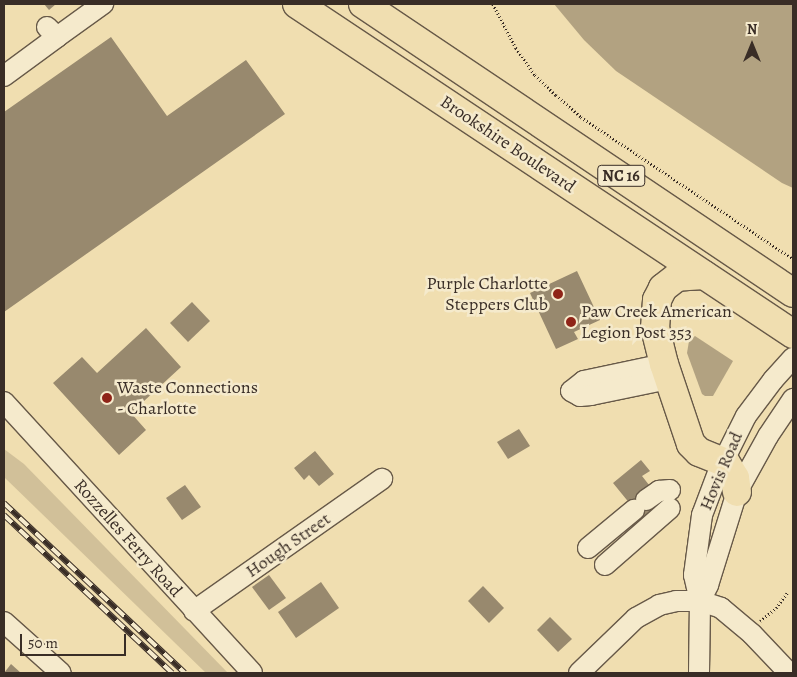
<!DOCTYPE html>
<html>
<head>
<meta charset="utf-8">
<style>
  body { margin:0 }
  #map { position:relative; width:797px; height:677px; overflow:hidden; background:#f0deb0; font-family:Alegreya,serif }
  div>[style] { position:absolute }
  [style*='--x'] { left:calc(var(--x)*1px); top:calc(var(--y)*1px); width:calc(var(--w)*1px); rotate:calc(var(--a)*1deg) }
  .green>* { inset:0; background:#d1c099 }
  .water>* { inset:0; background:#b2a281 }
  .building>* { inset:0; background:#98896e }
  .path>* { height:2.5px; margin-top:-1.25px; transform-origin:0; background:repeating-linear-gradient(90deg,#392d26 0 1px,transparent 0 3.5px) }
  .roads { filter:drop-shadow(1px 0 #675948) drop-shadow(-1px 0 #675948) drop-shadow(0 1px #675948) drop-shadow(0 -1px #675948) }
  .minor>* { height:20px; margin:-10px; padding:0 10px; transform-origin:10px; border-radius:10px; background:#f5eacc }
  .highway>* { height:28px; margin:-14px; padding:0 14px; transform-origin:14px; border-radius:14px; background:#f0deb0 }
  .rail>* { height:5.5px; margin-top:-2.75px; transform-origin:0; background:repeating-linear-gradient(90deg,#f5eacc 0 11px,#392d26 0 22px); box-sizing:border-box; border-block:1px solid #392d26 }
  .dots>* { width:14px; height:14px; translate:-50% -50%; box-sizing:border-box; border:2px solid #f5eacc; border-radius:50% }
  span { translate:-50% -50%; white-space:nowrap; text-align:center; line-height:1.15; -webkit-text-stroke:5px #f5eacc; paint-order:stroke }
  .shield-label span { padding:1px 4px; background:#f5eacc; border:1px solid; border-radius:4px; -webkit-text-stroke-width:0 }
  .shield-label { font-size:16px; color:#392d26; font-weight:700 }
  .street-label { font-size:18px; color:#392d26 }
  .poi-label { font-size:18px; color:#392d26 }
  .right { translate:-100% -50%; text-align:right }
  .left { translate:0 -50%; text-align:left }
  .frame { position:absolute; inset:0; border:5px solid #392d26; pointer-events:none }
  .north { position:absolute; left:727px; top:20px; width:50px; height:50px; -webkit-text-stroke:4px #f5eacc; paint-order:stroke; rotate:0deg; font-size:14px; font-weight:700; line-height:20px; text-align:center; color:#392d26 }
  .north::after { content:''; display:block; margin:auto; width:18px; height:22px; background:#392d26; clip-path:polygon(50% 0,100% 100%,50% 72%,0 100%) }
  .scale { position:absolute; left:20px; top:634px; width:106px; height:22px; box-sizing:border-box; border:2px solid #392d26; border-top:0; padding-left:6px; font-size:15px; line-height:18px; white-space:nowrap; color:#392d26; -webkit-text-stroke:4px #f5eacc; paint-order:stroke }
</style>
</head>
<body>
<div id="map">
  <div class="green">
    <div style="clip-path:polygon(4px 449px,24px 464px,228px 673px,206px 673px,4px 477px)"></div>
  </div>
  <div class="water">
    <div style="clip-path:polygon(554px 4px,793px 4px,793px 188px,782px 183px,616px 71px,584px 40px)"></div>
    <div style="clip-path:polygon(695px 336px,733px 361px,713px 396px,705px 396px,702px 394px,687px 353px,689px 341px)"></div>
  </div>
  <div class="building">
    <div style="clip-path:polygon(44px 4px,56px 4px,49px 10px)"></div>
    <div style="clip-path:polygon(111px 37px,167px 116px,246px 60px,285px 114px,4px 312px,4px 112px)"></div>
    <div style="clip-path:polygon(577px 271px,600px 320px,574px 332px,578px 339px,556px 349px,530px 293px)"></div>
    <div style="clip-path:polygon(192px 302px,210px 321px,188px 342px,170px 323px)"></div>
    <div style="clip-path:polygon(146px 328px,181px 367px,131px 413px,146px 430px,119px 455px,53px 383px,82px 357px,97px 373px)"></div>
    <div style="clip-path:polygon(519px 429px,530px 446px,508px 459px,497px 442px)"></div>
    <div style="clip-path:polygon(315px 451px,334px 474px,319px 486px,309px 475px,304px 480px,294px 468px)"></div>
    <div style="clip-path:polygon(641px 460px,650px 471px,642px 476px,653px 490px,644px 497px,656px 511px,644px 521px,613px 483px)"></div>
    <div style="clip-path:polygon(185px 485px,201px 507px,182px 520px,166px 498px)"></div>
    <div style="clip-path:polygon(269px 575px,286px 598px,269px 610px,252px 587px)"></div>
    <div style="clip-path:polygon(321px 582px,339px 608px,296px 638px,278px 612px)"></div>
    <div style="clip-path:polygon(483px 586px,504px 608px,489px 623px,468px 601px)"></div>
    <div style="clip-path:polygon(550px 617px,572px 639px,558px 652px,537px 630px)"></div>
    <div style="clip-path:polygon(11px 664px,21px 673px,4px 673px)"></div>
  </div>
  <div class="path">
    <div style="--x:493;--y:4;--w:50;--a:62.4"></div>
    <div style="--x:516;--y:48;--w:33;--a:55"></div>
    <div style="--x:535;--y:75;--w:29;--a:44"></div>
    <div style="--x:556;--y:95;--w:33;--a:41"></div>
    <div style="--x:581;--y:117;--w:255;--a:33.8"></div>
    <div style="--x:760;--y:621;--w:21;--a:-39"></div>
    <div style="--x:776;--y:608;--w:19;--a:-54"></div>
  </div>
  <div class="roads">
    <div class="minor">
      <div style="--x:47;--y:27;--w:14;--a:45"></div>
      <div style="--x:57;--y:37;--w:57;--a:-35.7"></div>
      <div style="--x:4;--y:76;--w:66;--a:-36.3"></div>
      <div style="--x:664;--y:364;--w:82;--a:168"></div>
      <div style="--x:584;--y:381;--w:16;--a:142"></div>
      <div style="--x:571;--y:391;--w:10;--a:29"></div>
      <div style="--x:580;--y:396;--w:11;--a:-5"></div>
      <div style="--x:591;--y:395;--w:79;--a:-11.7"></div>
      <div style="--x:4;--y:402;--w:367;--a:47.5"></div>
      <div style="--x:646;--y:500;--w:16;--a:-35"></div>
      <div style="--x:659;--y:491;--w:11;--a:-5"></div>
      <div style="--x:588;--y:548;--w:60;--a:-39.6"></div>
      <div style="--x:605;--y:565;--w:86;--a:-41.2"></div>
      <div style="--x:700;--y:601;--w:18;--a:-63"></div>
      <div style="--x:708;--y:585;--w:97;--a:-72.7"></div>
      <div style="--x:737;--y:492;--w:64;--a:-61"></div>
      <div style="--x:768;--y:436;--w:45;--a:-56"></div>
      <div style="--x:194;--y:611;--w:230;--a:-35.1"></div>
      <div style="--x:4;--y:622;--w:76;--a:41.8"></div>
      <div style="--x:579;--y:673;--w:79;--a:-44"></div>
      <div style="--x:636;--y:618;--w:26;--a:-29"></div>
      <div style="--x:659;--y:605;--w:17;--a:-13"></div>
      <div style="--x:676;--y:601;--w:24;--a:0"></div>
      <div style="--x:700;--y:601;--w:22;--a:18"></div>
      <div style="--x:721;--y:608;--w:40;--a:40"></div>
      <div style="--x:752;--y:634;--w:54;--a:46.5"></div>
      <div style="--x:699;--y:673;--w:72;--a:-89.2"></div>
      <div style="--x:700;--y:601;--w:27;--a:-103"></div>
      <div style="--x:694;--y:575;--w:61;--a:-82.4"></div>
      <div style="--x:702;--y:515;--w:48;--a:-69.3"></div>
      <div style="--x:719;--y:470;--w:60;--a:-63.4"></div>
      <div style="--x:746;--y:416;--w:45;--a:-53.1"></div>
      <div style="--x:773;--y:380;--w:30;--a:-48"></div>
    </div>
    <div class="highway">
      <div style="--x:297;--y:4;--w:596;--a:33.64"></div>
      <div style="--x:363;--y:4;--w:518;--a:33.9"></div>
      <div style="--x:704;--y:275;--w:27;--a:176"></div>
      <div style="--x:677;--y:277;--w:18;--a:142"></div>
      <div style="--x:663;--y:288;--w:13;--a:117"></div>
      <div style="--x:657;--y:300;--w:28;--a:94"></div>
      <div style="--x:655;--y:328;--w:37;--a:76"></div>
      <div style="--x:664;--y:364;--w:84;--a:71.4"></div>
      <div style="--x:691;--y:444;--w:11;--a:45"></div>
      <div style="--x:699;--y:452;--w:29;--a:22"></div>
      <div style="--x:726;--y:463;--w:17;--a:59"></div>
      <div style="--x:735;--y:478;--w:14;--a:82"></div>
    </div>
  </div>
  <div class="rail">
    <div style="--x:4;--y:503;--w:248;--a:43.2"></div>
    <div style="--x:4;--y:515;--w:231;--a:43.2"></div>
  </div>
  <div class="dots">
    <div style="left:558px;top:294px;background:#8f2418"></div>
    <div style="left:571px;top:322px;background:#8f2418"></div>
    <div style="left:107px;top:398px;background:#8f2418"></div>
  </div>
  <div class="shield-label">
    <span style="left:621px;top:176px">NC 16</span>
  </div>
  <div class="street-label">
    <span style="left:508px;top:144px;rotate:34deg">Brookshire Boulevard</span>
    <span style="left:721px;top:471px;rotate:-67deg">Hovis Road</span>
    <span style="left:128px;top:538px;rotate:48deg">Rozzelles Ferry Road</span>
    <span style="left:288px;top:545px;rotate:-35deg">Hough Street</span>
  </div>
  <div class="poi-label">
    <span class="right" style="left:548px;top:294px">Purple Charlotte<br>Steppers Club</span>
    <span class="left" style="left:581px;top:322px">Paw Creek American<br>Legion Post 353</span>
    <span class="left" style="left:117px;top:398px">Waste Connections<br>- Charlotte</span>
  </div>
  <div class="frame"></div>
  <div class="north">N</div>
  <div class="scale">50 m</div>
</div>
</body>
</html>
